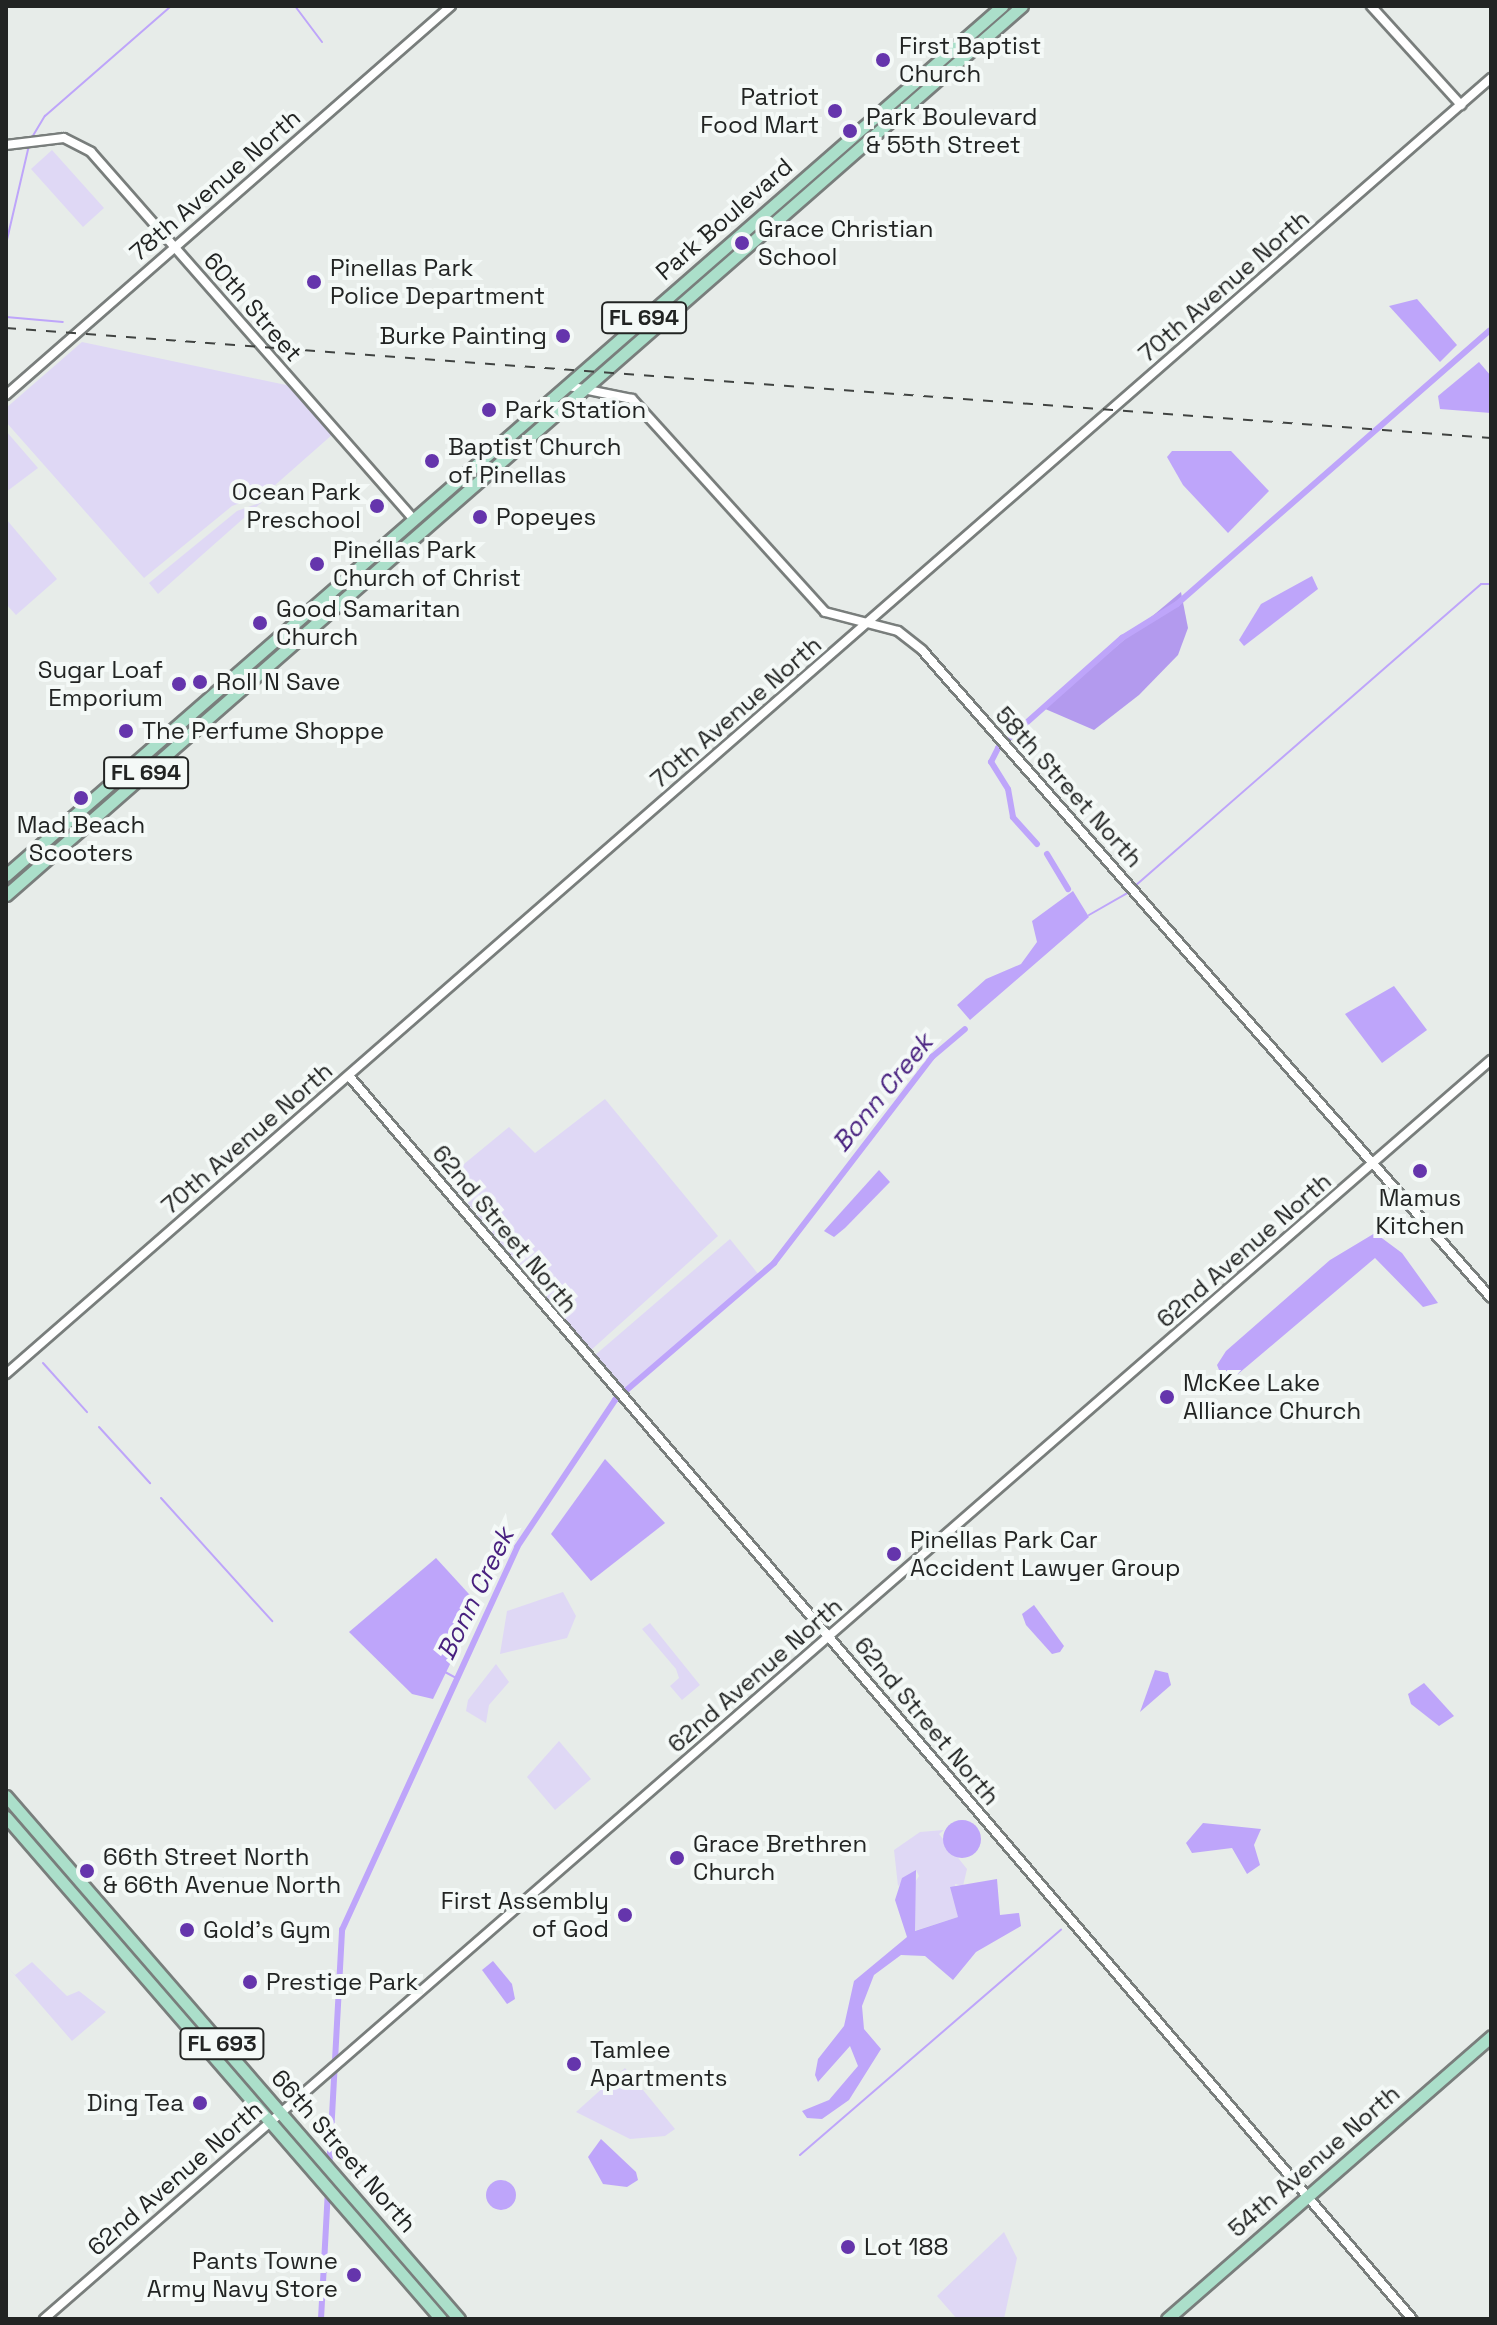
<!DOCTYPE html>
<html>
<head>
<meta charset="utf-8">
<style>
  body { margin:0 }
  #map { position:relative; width:1497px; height:2325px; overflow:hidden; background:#e7ece9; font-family:"Space Grotesk",sans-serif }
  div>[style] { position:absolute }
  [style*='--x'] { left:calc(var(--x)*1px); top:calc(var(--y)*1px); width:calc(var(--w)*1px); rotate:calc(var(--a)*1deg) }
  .green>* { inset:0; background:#dfd8f5 }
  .forest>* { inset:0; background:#b39aee }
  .water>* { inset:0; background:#bea5fa }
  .round { border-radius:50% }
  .stream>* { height:2px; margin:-1px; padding:0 1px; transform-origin:1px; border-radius:1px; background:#bea5fa }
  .canal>* { height:6px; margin:-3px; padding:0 3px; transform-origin:3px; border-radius:3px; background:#bea5fa }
  .roads { filter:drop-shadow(2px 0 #797e7c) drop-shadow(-2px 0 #797e7c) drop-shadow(0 2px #797e7c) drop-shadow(0 -2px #797e7c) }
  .minor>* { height:8px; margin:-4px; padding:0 4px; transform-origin:4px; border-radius:4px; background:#fff }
  .major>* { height:11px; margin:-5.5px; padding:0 5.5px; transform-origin:5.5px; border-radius:5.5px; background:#abdfca }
  .rail>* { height:2px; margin-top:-1px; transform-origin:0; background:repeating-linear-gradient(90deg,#404341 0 10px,transparent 0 20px) }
  .dots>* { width:22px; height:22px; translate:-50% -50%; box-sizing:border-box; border:4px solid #f4f9f7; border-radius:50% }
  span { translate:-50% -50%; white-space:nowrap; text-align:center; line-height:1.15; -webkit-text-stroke:8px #f4f9f7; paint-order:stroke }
  .shield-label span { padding:2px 6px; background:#f4f9f7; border:2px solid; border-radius:6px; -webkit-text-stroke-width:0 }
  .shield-label { font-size:22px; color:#222423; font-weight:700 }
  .poi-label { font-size:24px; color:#222423 }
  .left { translate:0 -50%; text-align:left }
  .right { translate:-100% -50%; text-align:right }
  .street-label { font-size:24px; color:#222423 }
  .water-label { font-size:26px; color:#48207f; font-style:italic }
  .frame { position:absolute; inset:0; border:8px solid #222423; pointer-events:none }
</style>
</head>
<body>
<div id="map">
  <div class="green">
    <div style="clip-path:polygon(52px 150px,104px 208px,83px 227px,31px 169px)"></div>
    <div style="clip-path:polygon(82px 342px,291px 386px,333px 434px,265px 494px,232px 506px,144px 578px,6px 422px,6px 408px)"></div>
    <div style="clip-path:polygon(6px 431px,38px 468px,6px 492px)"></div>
    <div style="clip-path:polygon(262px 502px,158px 594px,149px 583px,237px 511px)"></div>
    <div style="clip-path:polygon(6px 519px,57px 579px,16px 615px,6px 604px)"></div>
    <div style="clip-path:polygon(605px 1099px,718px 1236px,590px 1351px,447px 1178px,509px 1127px,535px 1153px)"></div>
    <div style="clip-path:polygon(730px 1239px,759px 1275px,622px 1390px,594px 1356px)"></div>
    <div style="clip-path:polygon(563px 1592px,576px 1616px,567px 1638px,500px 1654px,507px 1611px)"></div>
    <div style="clip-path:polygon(650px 1623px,700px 1685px,682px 1700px,670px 1686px,679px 1678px,676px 1669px,642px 1629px)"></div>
    <div style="clip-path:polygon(496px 1664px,509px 1682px,489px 1705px,486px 1723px,466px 1711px,468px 1700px)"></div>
    <div style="clip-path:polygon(559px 1741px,591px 1779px,555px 1810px,527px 1777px)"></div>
    <div style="clip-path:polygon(944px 1830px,939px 1834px,967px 1869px,963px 1886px,955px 1884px,958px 1917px,914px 1931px,911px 1888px,919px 1876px,916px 1870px,898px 1886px,894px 1850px,920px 1832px)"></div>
    <div style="clip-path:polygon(32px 1962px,67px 1996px,79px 1991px,106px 2012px,72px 2041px,6px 1965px,15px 1975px)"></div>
    <div style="clip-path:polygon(625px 2068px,675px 2129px,665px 2136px,630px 2139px,576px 2112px)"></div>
    <div style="clip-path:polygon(1004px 2232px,1017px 2258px,1004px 2319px,957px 2319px,937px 2296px)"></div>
  </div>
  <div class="forest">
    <div style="clip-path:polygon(1181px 592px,1188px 628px,1178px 655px,1139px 695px,1094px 730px,1043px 708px)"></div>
  </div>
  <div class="water">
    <div style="clip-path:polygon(1417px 299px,1457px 345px,1440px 362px,1389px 306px)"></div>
    <div style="clip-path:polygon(1479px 362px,1491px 376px,1491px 413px,1440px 409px,1438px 396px)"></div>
    <div style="clip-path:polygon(1172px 451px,1231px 451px,1269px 491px,1228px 533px,1183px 485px,1167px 457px)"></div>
    <div style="clip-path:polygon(1312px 576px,1318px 589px,1244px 646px,1239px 640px,1261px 604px)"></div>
    <div style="clip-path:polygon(1073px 891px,1089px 917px,970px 1020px,957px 1005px,986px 979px,1021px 964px,1037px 942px,1032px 921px)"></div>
    <div style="clip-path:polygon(1394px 986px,1427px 1030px,1382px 1063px,1345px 1014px)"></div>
    <div style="clip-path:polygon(879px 1170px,890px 1182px,845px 1228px,834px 1237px,824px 1231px)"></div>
    <div style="clip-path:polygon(1375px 1233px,1402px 1253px,1438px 1303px,1423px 1307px,1375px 1258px,1238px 1374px,1221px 1375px,1217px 1365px,1226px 1351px,1330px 1260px)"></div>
    <div style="clip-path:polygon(605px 1459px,665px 1523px,591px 1581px,551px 1534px)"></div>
    <div style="clip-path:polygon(436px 1558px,479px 1605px,433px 1699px,412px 1694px,349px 1632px)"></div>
    <div style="clip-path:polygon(1034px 1605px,1064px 1646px,1060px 1652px,1052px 1654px,1026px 1625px,1022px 1614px)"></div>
    <div style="clip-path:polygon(1155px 1670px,1168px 1673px,1171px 1685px,1140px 1712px)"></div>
    <div style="clip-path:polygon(1424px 1683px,1454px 1716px,1439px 1726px,1411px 1704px,1408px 1694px)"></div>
    <div class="round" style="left:943px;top:1820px;width:38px;height:38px"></div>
    <div style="clip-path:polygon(1203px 1823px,1261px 1829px,1254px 1845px,1260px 1865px,1247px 1874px,1232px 1848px,1192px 1853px,1186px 1843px)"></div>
    <div style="clip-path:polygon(916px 1870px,915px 1931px,958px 1917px,950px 1887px,997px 1879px,1000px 1915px,1019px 1913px,1021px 1926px,976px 1952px,953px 1980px,925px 1956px,901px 1955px,874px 1975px,862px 2006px,864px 2029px,881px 2049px,849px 2100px,822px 2119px,807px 2118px,802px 2111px,829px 2100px,858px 2066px,850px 2046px,818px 2082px,815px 2075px,818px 2059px,844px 2026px,854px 1981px,907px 1937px,895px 1900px,902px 1878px)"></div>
    <div style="clip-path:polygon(493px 1961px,512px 1984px,515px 1999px,507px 2004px,482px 1970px)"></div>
    <div style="clip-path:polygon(601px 2139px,636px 2172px,638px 2180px,627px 2187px,603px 2184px,588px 2157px)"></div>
    <div class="round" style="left:486px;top:2180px;width:30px;height:30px"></div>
  </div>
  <div class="stream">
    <div style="--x:295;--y:6;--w:45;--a:53.1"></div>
    <div style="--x:31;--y:139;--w:27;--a:-59"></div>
    <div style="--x:45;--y:116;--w:167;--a:-41.1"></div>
    <div style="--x:6;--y:244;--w:102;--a:-76.9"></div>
    <div style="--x:6;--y:317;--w:57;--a:5"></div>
    <div style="--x:1135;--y:886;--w:459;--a:-41.1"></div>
    <div style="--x:1481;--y:584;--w:10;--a:0"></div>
    <div style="--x:1089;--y:915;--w:48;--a:-29.7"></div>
    <div style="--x:43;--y:1363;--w:66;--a:48.1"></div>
    <div style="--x:99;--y:1427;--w:76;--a:47.7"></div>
    <div style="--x:161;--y:1498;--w:166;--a:47.9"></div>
    <div style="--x:445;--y:1672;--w:15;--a:28"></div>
    <div style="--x:800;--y:2155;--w:345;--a:-40.8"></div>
  </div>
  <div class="canal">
    <div style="--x:1037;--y:844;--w:36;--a:-132"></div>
    <div style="--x:1013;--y:817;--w:28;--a:-100"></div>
    <div style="--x:1008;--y:789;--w:32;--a:-122"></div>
    <div style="--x:991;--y:762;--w:16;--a:-63"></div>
    <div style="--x:998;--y:748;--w:166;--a:-41.6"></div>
    <div style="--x:1122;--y:638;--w:65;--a:-31.7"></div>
    <div style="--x:1177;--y:604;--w:415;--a:-41.2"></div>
    <div style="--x:1047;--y:854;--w:41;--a:59"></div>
    <div style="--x:321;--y:2319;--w:390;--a:-86.9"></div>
    <div style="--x:342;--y:1930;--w:421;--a:-65.4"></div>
    <div style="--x:517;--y:1547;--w:177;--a:-56.3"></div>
    <div style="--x:615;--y:1400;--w:210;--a:-40.7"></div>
    <div style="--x:774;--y:1263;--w:260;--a:-52.5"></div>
    <div style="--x:932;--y:1057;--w:43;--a:-40.3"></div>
  </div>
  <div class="roads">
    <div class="minor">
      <div style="--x:1371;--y:6;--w:134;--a:47.7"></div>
      <div style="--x:6;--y:145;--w:58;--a:-6.9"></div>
      <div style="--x:64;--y:138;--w:30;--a:27"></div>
      <div style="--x:91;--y:152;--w:488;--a:48.7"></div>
      <div style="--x:568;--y:386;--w:65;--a:11.5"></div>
      <div style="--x:632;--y:399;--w:287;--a:47.8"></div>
      <div style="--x:825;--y:612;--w:75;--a:14.6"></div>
      <div style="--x:898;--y:631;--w:31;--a:38"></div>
      <div style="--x:922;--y:650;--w:862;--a:48.71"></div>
      <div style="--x:6;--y:395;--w:591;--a:-41.16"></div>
      <div style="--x:349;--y:1076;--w:1636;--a:49.46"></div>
      <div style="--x:6;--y:1374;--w:1971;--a:-41.11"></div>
      <div style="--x:44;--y:2319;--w:1918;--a:-41.03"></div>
    </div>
    <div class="major">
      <div style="--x:6;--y:875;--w:1322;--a:-41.1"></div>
      <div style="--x:6;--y:895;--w:1350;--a:-41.19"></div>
      <div style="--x:6;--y:1796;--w:692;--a:49.1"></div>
      <div style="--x:6;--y:1817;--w:664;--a:49.09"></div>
      <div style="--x:1167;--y:2319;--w:430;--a:-41.1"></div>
    </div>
  </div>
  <div class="rail">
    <div style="--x:6;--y:328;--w:1489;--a:4.24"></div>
  </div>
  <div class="dots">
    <div style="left:883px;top:60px;background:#6535ac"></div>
    <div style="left:835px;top:111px;background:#6535ac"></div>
    <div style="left:850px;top:131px;background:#6535ac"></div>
    <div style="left:742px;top:243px;background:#6535ac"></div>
    <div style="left:314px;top:282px;background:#6535ac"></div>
    <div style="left:563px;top:336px;background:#6535ac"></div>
    <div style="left:489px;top:410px;background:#6535ac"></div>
    <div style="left:432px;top:461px;background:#6535ac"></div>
    <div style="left:377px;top:506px;background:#6535ac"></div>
    <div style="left:480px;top:517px;background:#6535ac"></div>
    <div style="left:317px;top:564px;background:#6535ac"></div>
    <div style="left:260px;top:623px;background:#6535ac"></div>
    <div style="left:200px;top:682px;background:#6535ac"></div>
    <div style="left:179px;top:684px;background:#6535ac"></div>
    <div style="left:126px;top:731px;background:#6535ac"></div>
    <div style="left:81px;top:798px;background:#6535ac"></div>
    <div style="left:1420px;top:1171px;background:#6535ac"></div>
    <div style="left:1167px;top:1397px;background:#6535ac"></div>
    <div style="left:894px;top:1554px;background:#6535ac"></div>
    <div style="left:677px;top:1858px;background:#6535ac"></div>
    <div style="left:87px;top:1871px;background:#6535ac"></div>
    <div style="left:625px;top:1915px;background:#6535ac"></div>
    <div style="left:187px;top:1930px;background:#6535ac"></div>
    <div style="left:250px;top:1982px;background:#6535ac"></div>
    <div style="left:574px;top:2064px;background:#6535ac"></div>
    <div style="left:200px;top:2103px;background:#6535ac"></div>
    <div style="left:848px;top:2247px;background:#6535ac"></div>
    <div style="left:354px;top:2275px;background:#6535ac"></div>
  </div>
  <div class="shield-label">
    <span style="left:644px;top:318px">FL 694</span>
    <span style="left:146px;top:773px">FL 694</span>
    <span style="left:222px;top:2044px">FL 693</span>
  </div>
  <div class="poi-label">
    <span class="left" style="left:899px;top:60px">First Baptist<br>Church</span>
    <span class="right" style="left:819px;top:111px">Patriot<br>Food Mart</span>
    <span class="left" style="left:866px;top:131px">Park Boulevard<br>&amp; 55th Street</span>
    <span class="left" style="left:758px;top:243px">Grace Christian<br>School</span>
    <span class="left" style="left:330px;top:282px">Pinellas Park<br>Police Department</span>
    <span class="right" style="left:547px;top:336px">Burke Painting</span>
    <span class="left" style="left:505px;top:410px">Park Station</span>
    <span class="left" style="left:448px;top:461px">Baptist Church<br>of Pinellas</span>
    <span class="right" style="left:361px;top:506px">Ocean Park<br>Preschool</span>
    <span class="left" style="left:496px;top:517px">Popeyes</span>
    <span class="left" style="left:333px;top:564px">Pinellas Park<br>Church of Christ</span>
    <span class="left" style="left:276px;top:623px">Good Samaritan<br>Church</span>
    <span class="right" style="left:163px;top:684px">Sugar Loaf<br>Emporium</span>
    <span class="left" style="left:216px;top:682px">Roll N Save</span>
    <span class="left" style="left:142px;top:731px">The Perfume Shoppe</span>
    <span style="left:81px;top:839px">Mad Beach<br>Scooters</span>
    <span style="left:1420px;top:1212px">Mamus<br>Kitchen</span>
    <span class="left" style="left:1183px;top:1397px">McKee Lake<br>Alliance Church</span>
    <span class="left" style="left:910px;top:1554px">Pinellas Park Car<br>Accident Lawyer Group</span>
    <span class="left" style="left:693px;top:1858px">Grace Brethren<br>Church</span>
    <span class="left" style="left:103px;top:1871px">66th Street North<br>&amp; 66th Avenue North</span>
    <span class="right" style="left:609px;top:1915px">First Assembly<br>of God</span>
    <span class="left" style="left:203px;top:1930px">Gold's Gym</span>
    <span class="left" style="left:266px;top:1982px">Prestige Park</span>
    <span class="left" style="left:590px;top:2064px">Tamlee<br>Apartments</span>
    <span class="right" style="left:184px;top:2103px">Ding Tea</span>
    <span class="left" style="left:864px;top:2247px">Lot 188</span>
    <span class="right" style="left:338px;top:2275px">Pants Towne<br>Army Navy Store</span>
  </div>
  <div class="street-label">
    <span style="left:215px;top:185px;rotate:-41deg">78th Avenue North</span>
    <span style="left:724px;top:219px;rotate:-41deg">Park Boulevard</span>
    <span style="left:1224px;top:286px;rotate:-41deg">70th Avenue North</span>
    <span style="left:253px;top:307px;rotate:49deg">60th Street</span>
    <span style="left:736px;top:712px;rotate:-41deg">70th Avenue North</span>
    <span style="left:1069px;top:787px;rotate:48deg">58th Street North</span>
    <span style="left:247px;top:1138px;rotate:-41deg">70th Avenue North</span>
    <span style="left:505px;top:1229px;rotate:50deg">62nd Street North</span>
    <span style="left:1244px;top:1250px;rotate:-41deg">62nd Avenue North</span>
    <span style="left:755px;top:1675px;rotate:-41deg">62nd Avenue North</span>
    <span style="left:927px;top:1721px;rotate:50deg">62nd Street North</span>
    <span style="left:344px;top:2151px;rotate:49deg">66th Street North</span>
    <span style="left:1314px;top:2161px;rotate:-41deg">54th Avenue North</span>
    <span style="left:175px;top:2178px;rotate:-41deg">62nd Avenue North</span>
  </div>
  <div class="water-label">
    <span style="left:883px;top:1093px;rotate:-51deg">Bonn Creek</span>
    <span style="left:476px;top:1594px;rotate:-64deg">Bonn Creek</span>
  </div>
  <div class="frame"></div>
</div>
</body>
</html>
